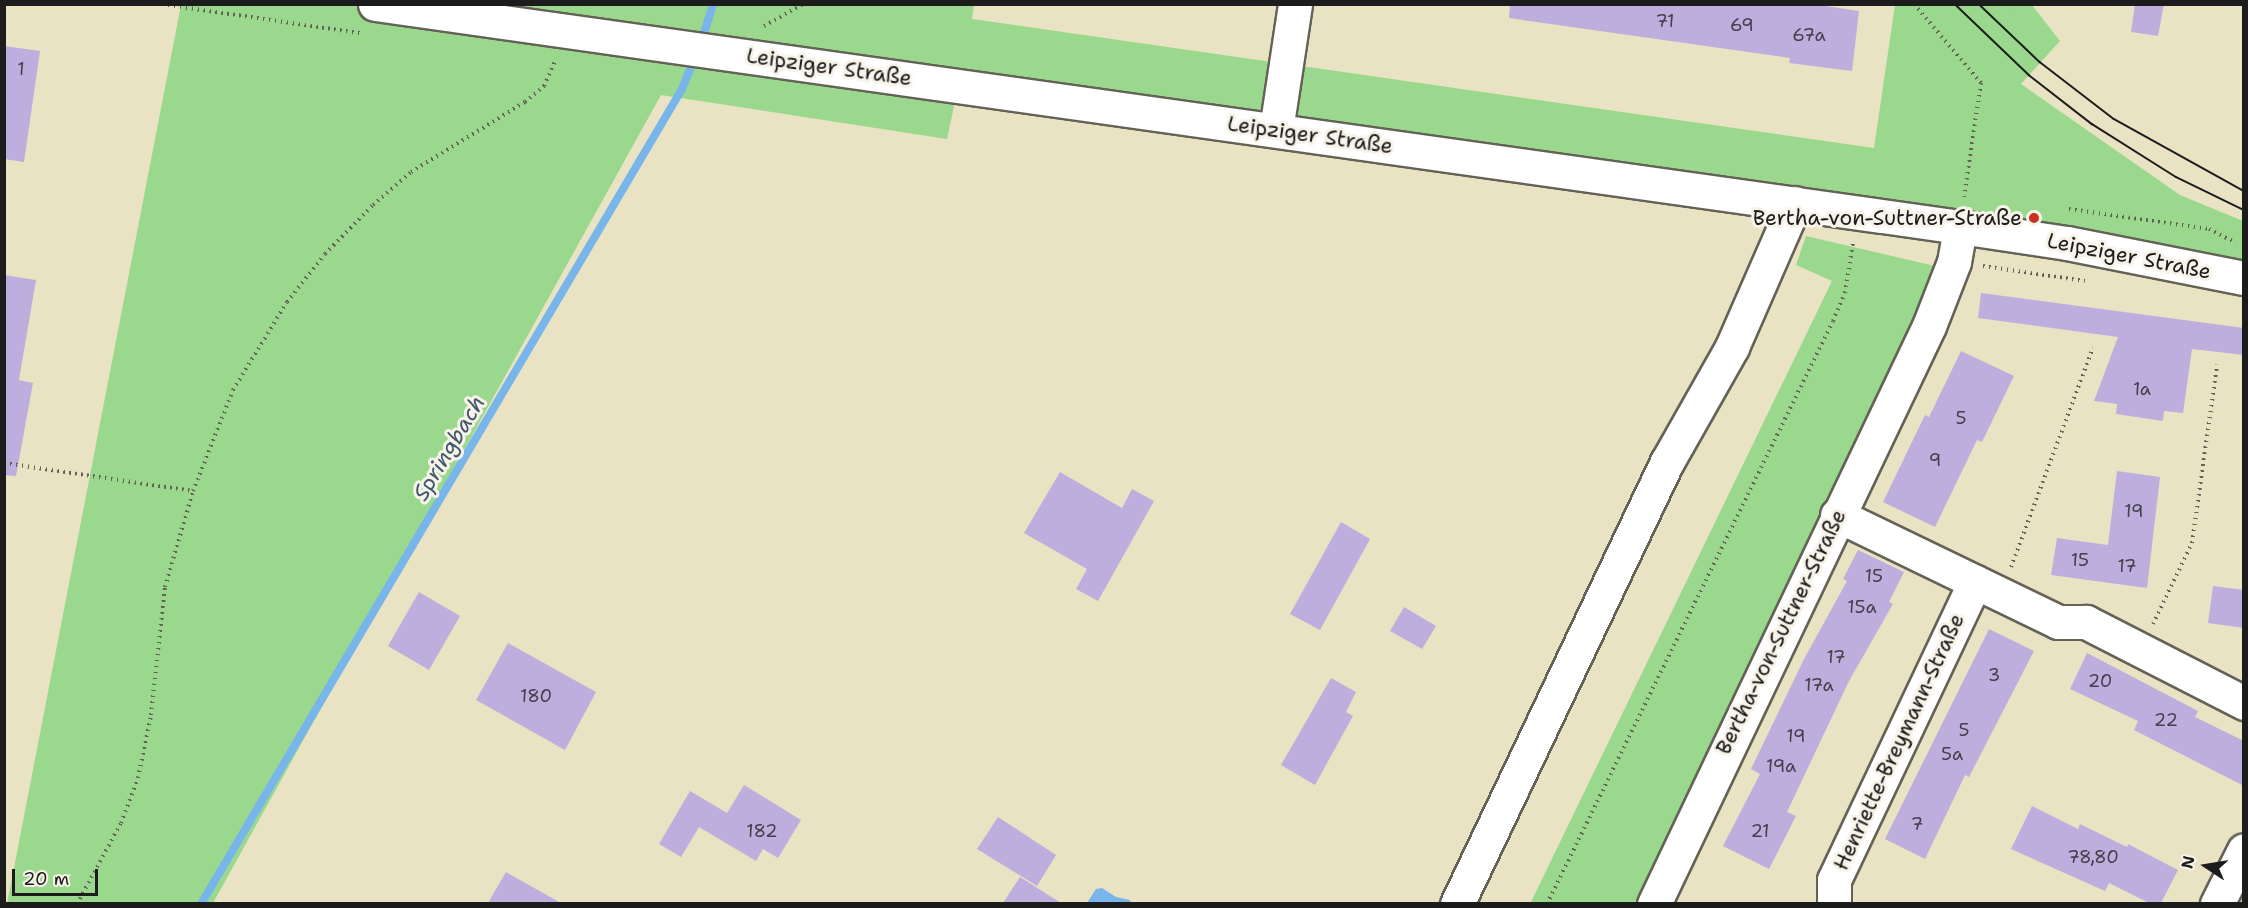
<!DOCTYPE html>
<html>
<head>
<meta charset="utf-8">
<style>
  body { margin:0 }
  #map { position:relative; width:2248px; height:908px; overflow:hidden; background:#e9e3c3; font-family:"Shantell Sans",sans-serif }
  div>[style] { position:absolute }
  [style*='--x'] { left:calc(var(--x)*1px); top:calc(var(--y)*1px); width:calc(var(--w)*1px); rotate:calc(var(--a)*1deg) }
  .green>* { inset:0; background:#9ad88d }
  .water>* { inset:0; background:#77b5ea }
  .stream>* { height:8px; margin:-4px; padding:0 4px; transform-origin:4px; border-radius:4px; background:#77b5ea }
  .building>* { inset:0; background:#bdaede }
  .path>* { height:4px; margin-top:-2px; transform-origin:0; background:repeating-linear-gradient(90deg,#646256 0 1.5px,transparent 0 6px) }
  .roads { filter:drop-shadow(2px 0 #646256) drop-shadow(-2px 0 #646256) drop-shadow(0 2px #646256) drop-shadow(0 -2px #646256) }
  .minor>* { height:33px; margin:-16.5px; padding:0 16.5px; transform-origin:16.5px; border-radius:16.5px; background:#fff }
  .tram>* { height:1.5px; margin:-0.75px; padding:0 0.75px; transform-origin:0.75px; border-radius:0.75px; background:#1c1c1c }
  .dots>* { width:16px; height:16px; translate:-50% -50%; box-sizing:border-box; border:3px solid #f7f3e8; border-radius:50% }
  span { translate:-50% -50%; white-space:nowrap; text-align:center; line-height:1.15; -webkit-text-stroke:6px #f7f3e8; paint-order:stroke }
  .number-label { font-size:18px; color:#44404c }
  .number-label span { -webkit-text-stroke-width:0 }
  .street-label { font-size:21px; color:#1c1c1c }
  .poi-label { font-size:21px; color:#1c1c1c }
  .right { translate:-100% -50%; text-align:right }
  .water-label { font-size:22px; color:#40596e; font-style:italic }
  .frame { position:absolute; inset:0; border:6px solid #1c1c1c; pointer-events:none }
  .north { position:absolute; left:2176px; top:836px; width:60px; height:60px; -webkit-text-stroke:4px #f7f3e8; paint-order:stroke; rotate:282deg; font-size:16px; font-weight:700; line-height:24px; text-align:center; color:#1c1c1c }
  .north::after { content:''; display:block; margin:auto; width:21px; height:27px; background:#1c1c1c; clip-path:polygon(50% 0,100% 100%,50% 72%,0 100%) }
  .scale { position:absolute; left:12px; top:869px; width:86px; height:27px; box-sizing:border-box; border:3px solid #1c1c1c; border-top:0; padding-left:8px; font-size:18px; line-height:21px; white-space:nowrap; color:#1c1c1c; -webkit-text-stroke:4px #f7f3e8; paint-order:stroke }
</style>
</head>
<body>
<div id="map">
  <div class="green">
    <div style="clip-path:polygon(181px 5px,974px 5px,972px 19px,1874px 148px,1895px 5px,2032px 5px,2060px 41px,2021px 84px,2180px 195px,2243px 221px,2243px 283px,960px 79px,963px 64px,947px 139px,661px 95px,213px 903px,7px 904px)"></div>
    <div style="clip-path:polygon(1806px 236px,1935px 266px,1934px 278px,1643px 903px,1530px 904px,1832px 281px,1796px 265px)"></div>
  </div>
  <div class="water">
    <div style="clip-path:polygon(1102px 888px,1116px 897px,1130px 900px,1131px 903px,1087px 903px,1096px 889px)"></div>
  </div>
  <div class="stream">
    <div style="--x:701;--y:42;--w:40;--a:-72"></div>
    <div style="--x:201;--y:904;--w:946;--a:-59.45"></div>
    <div style="--x:682;--y:89;--w:35;--a:-68"></div>
  </div>
  <div class="building">
    <div style="clip-path:polygon(1510px 4px,1812px 4px,1859px 11px,1852px 71px,1789px 63px,1790px 58px,1509px 18px)"></div>
    <div style="clip-path:polygon(2135px 4px,2164px 4px,2158px 36px,2131px 32px)"></div>
    <div style="clip-path:polygon(4px 46px,40px 51px,24px 162px,4px 159px)"></div>
    <div style="clip-path:polygon(4px 275px,36px 280px,19px 380px,33px 383px,16px 476px,4px 475px)"></div>
    <div style="clip-path:polygon(1981px 293px,2244px 328px,2244px 355px,2192px 349px,2183px 413px,2164px 411px,2163px 421px,2116px 414px,2117px 404px,2094px 401px,2118px 337px,1978px 318px)"></div>
    <div style="clip-path:polygon(1961px 351px,2014px 376px,1982px 442px,1977px 440px,1935px 527px,1883px 502px,1925px 415px,1929px 417px)"></div>
    <div style="clip-path:polygon(2117px 471px,2160px 477px,2147px 588px,2051px 575px,2057px 538px,2108px 545px)"></div>
    <div style="clip-path:polygon(1060px 472px,1122px 508px,1132px 489px,1154px 501px,1098px 601px,1076px 589px,1087px 569px,1024px 533px)"></div>
    <div style="clip-path:polygon(1341px 522px,1370px 539px,1320px 630px,1290px 614px)"></div>
    <div style="clip-path:polygon(1858px 550px,1904px 572px,1889px 602px,1893px 604px,1849px 681px,1787px 812px,1796px 816px,1769px 869px,1723px 846px,1760px 774px,1751px 769px,1804px 659px,1847px 581px,1843px 579px)"></div>
    <div style="clip-path:polygon(2213px 586px,2244px 590px,2244px 628px,2208px 623px)"></div>
    <div style="clip-path:polygon(419px 592px,460px 616px,429px 670px,388px 646px)"></div>
    <div style="clip-path:polygon(1404px 607px,1436px 626px,1422px 649px,1390px 631px)"></div>
    <div style="clip-path:polygon(1989px 629px,2034px 651px,1969px 777px,1965px 775px,1925px 859px,1885px 839px)"></div>
    <div style="clip-path:polygon(508px 643px,596px 692px,565px 750px,476px 700px)"></div>
    <div style="clip-path:polygon(2087px 653px,2198px 711px,2195px 717px,2244px 741px,2244px 786px,2134px 730px,2138px 721px,2070px 689px)"></div>
    <div style="clip-path:polygon(1331px 678px,1356px 692px,1346px 712px,1353px 716px,1315px 785px,1281px 765px)"></div>
    <div style="clip-path:polygon(744px 785px,801px 820px,778px 858px,763px 849px,756px 861px,699px 827px,681px 857px,659px 844px,690px 791px,727px 813px)"></div>
    <div style="clip-path:polygon(2032px 806px,2078px 829px,2080px 824px,2127px 847px,2128px 844px,2178px 870px,2161px 903px,2149px 903px,2109px 883px,2105px 891px,2011px 849px)"></div>
    <div style="clip-path:polygon(998px 817px,1056px 855px,1037px 886px,977px 849px)"></div>
    <div style="clip-path:polygon(506px 872px,561px 903px,488px 903px)"></div>
    <div style="clip-path:polygon(1020px 877px,1061px 903px,1003px 903px)"></div>
  </div>
  <div class="path">
    <div style="--x:162;--y:4;--w:204;--a:8.4"></div>
    <div style="--x:1914;--y:4;--w:104;--a:49.7"></div>
    <div style="--x:1981;--y:83;--w:115;--a:98.5"></div>
    <div style="--x:2009;--y:4;--w:6;--a:51"></div>
    <div style="--x:764;--y:26;--w:45;--a:-29.4"></div>
    <div style="--x:2069;--y:209;--w:141;--a:8.1"></div>
    <div style="--x:2209;--y:229;--w:30;--a:27"></div>
    <div style="--x:1983;--y:266;--w:103;--a:8.4"></div>
    <div style="--x:4;--y:463;--w:191;--a:8.4"></div>
    <div style="--x:2011;--y:567;--w:234;--a:-69.5"></div>
    <div style="--x:2153;--y:624;--w:90;--a:-64.3"></div>
    <div style="--x:2192;--y:543;--w:180;--a:-82"></div>
    <div style="--x:77;--y:904;--w:92;--a:-61.5"></div>
    <div style="--x:121;--y:823;--w:48;--a:-69.3"></div>
    <div style="--x:138;--y:778;--w:64;--a:-78.3"></div>
    <div style="--x:151;--y:715;--w:129;--a:-83.8"></div>
    <div style="--x:165;--y:587;--w:100;--a:-73.7"></div>
    <div style="--x:193;--y:491;--w:109;--a:-68.4"></div>
    <div style="--x:233;--y:390;--w:103;--a:-58.5"></div>
    <div style="--x:287;--y:302;--w:61;--a:-51.6"></div>
    <div style="--x:325;--y:254;--w:69;--a:-45.6"></div>
    <div style="--x:373;--y:205;--w:50;--a:-41"></div>
    <div style="--x:411;--y:172;--w:134;--a:-31.6"></div>
    <div style="--x:525;--y:102;--w:25;--a:-40"></div>
    <div style="--x:544;--y:86;--w:30;--a:-66"></div>
    <div style="--x:1547;--y:904;--w:649;--a:-63.87"></div>
    <div style="--x:1833;--y:321;--w:30;--a:-67"></div>
    <div style="--x:1845;--y:293;--w:52;--a:-81.1"></div>
  </div>
  <div class="roads">
    <div class="minor">
      <div style="--x:375;--y:4;--w:1601;--a:8.01"></div>
      <div style="--x:1960;--y:227;--w:108;--a:8.5"></div>
      <div style="--x:2067;--y:243;--w:180;--a:11.2"></div>
      <div style="--x:1276;--y:130;--w:127;--a:-81.4"></div>
      <div style="--x:1837;--y:515;--w:246;--a:25.8"></div>
      <div style="--x:2058;--y:622;--w:28;--a:0"></div>
      <div style="--x:2086;--y:622;--w:178;--a:27.1"></div>
      <div style="--x:1457;--y:904;--w:489;--a:-64.6"></div>
      <div style="--x:1667;--y:462;--w:132;--a:-60.5"></div>
      <div style="--x:1732;--y:347;--w:157;--a:-66.4"></div>
      <div style="--x:1654;--y:904;--w:640;--a:-64.56"></div>
      <div style="--x:1929;--y:326;--w:69;--a:-68.7"></div>
      <div style="--x:1954;--y:262;--w:36;--a:-80"></div>
      <div style="--x:1834;--y:904;--w:24;--a:-90"></div>
      <div style="--x:1834;--y:880;--w:330;--a:-64.7"></div>
      <div style="--x:2217;--y:904;--w:60;--a:-63.4"></div>
    </div>
  </div>
  <div class="tram">
    <div style="--x:1955;--y:4;--w:103;--a:43.8"></div>
    <div style="--x:2029;--y:75;--w:80;--a:37.9"></div>
    <div style="--x:2092;--y:124;--w:99;--a:32.2"></div>
    <div style="--x:2176;--y:177;--w:76;--a:25.9"></div>
    <div style="--x:1979;--y:4;--w:84;--a:43.6"></div>
    <div style="--x:2040;--y:62;--w:93;--a:37.6"></div>
    <div style="--x:2114;--y:119;--w:149;--a:29"></div>
  </div>
  <div class="dots">
    <div style="left:2034px;top:218px;background:#c8321e"></div>
  </div>
  <div class="number-label">
    <span style="left:1665px;top:21px">71</span>
    <span style="left:1742px;top:25px">69</span>
    <span style="left:1809px;top:35px">67a</span>
    <span style="left:21px;top:69px">1</span>
    <span style="left:2142px;top:389px">1a</span>
    <span style="left:1961px;top:418px">5</span>
    <span style="left:1935px;top:460px">9</span>
    <span style="left:2134px;top:511px">19</span>
    <span style="left:2080px;top:560px">15</span>
    <span style="left:2127px;top:566px">17</span>
    <span style="left:1874px;top:576px">15</span>
    <span style="left:1862px;top:607px">15a</span>
    <span style="left:1836px;top:657px">17</span>
    <span style="left:1994px;top:675px">3</span>
    <span style="left:2100px;top:681px">20</span>
    <span style="left:1819px;top:685px">17a</span>
    <span style="left:536px;top:696px">180</span>
    <span style="left:2166px;top:720px">22</span>
    <span style="left:1964px;top:730px">5</span>
    <span style="left:1796px;top:736px">19</span>
    <span style="left:1952px;top:754px">5a</span>
    <span style="left:1781px;top:766px">19a</span>
    <span style="left:1917px;top:824px">7</span>
    <span style="left:762px;top:831px">182</span>
    <span style="left:1760px;top:831px">21</span>
    <span style="left:2093px;top:857px">78,80</span>
  </div>
  <div class="street-label">
    <span style="left:829px;top:67px;rotate:8deg">Leipziger Straße</span>
    <span style="left:1310px;top:135px;rotate:8deg">Leipziger Straße</span>
    <span style="left:2129px;top:256px;rotate:11deg">Leipziger Straße</span>
    <span style="left:1781px;top:632px;rotate:-64deg">Bertha-von-Suttner-Straße</span>
    <span style="left:1899px;top:742px;rotate:-65deg">Henriette-Breymann-Straße</span>
  </div>
  <div class="poi-label">
    <span class="right" style="left:2022px;top:218px">Bertha-von-Suttner-Straße</span>
  </div>
  <div class="water-label">
    <span style="left:449px;top:448px;rotate:-59deg">Springbach</span>
  </div>
  <div class="frame"></div>
  <div class="north">N</div>
  <div class="scale">20 m</div>
</div>
</body>
</html>
